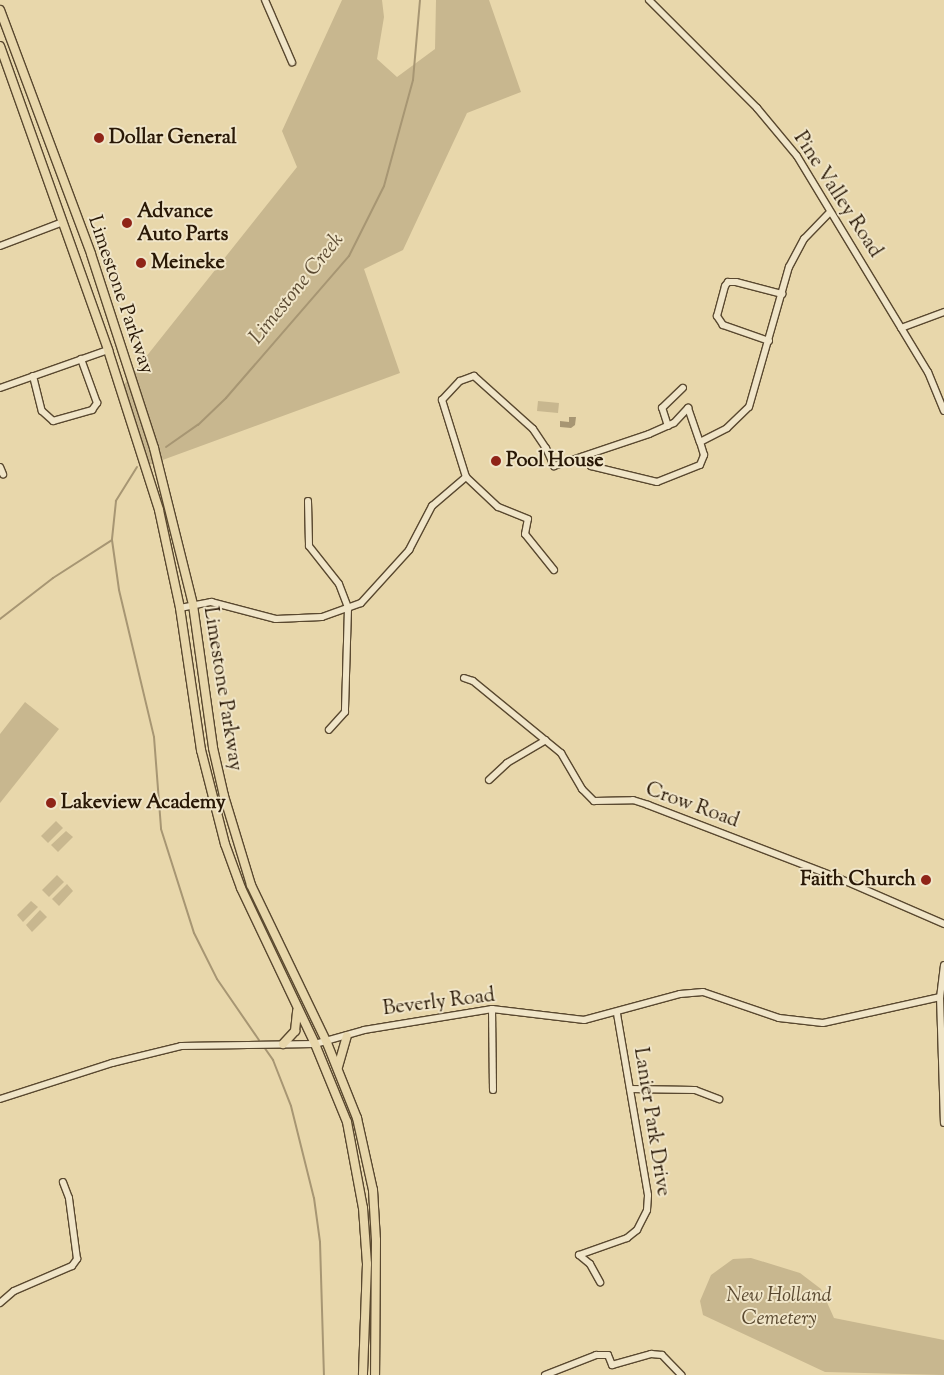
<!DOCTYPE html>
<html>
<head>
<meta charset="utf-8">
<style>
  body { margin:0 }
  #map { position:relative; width:944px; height:1375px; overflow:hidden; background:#e8d7ab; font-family:"Sorts Mill Goudy",serif }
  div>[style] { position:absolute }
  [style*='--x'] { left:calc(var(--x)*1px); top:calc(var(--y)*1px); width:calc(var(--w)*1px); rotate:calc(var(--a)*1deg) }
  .green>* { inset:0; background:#c8b78f }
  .water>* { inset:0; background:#a79673 }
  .stream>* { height:2px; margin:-1px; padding:0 1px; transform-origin:1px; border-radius:1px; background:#a79673 }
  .roads { filter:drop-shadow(1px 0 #59482f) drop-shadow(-1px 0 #59482f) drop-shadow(0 1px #59482f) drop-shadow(0 -1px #59482f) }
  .minor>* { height:6px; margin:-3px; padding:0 3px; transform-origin:3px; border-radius:3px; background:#f0e5c8 }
  .major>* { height:8px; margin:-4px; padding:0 4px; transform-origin:4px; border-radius:4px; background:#e8d7ab }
  .dots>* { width:14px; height:14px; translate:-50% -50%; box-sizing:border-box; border:2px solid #f0e5c8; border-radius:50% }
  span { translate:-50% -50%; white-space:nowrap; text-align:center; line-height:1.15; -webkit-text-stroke:4px #f0e5c8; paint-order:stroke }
  .poi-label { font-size:20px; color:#291806; font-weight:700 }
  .left { translate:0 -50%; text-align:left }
  .right { translate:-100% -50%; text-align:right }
  .street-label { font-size:20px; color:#291806 }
  .park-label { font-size:20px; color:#59482f; font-style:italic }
  .water-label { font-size:21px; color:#5b4a32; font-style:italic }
</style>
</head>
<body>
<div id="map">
  <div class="green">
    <div style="clip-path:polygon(342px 0,382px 0,384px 17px,377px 59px,397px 77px,435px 49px,436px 0,489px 0,521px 92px,467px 113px,403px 250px,364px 269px,400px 373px,149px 465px,122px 387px,297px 167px,282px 131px)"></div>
    <div style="clip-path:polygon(538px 401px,559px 403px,558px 413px,537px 411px)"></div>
    <div style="clip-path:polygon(25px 702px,59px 729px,0 803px,0 734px)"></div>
    <div style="clip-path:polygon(56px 821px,63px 828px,48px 843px,41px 836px)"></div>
    <div style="clip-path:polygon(66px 831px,73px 837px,58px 852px,51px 845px)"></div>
    <div style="clip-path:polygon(57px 875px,64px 882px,49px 897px,42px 890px)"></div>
    <div style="clip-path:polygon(67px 884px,73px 891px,59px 906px,52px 899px)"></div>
    <div style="clip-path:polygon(31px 901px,38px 907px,23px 922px,17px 915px)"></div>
    <div style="clip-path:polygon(40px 910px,47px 917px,32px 932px,26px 925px)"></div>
    <div style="clip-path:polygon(751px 1258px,800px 1273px,821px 1289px,834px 1318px,944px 1340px,944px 1375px,825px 1372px,703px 1315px,700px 1301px,711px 1275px,733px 1259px)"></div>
  </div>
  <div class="water">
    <div style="clip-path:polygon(569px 417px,576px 417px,575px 425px,571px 428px,560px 427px,560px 421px,569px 422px)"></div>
  </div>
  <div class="stream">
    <div style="--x:166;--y:447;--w:39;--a:-35"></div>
    <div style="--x:198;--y:425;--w:39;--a:-44"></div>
    <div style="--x:226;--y:398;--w:188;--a:-49.1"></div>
    <div style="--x:349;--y:256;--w:78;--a:-63.4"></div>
    <div style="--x:384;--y:186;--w:110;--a:-74.7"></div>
    <div style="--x:413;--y:80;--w:80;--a:-85"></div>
    <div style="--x:137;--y:467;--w:40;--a:122"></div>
    <div style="--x:116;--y:501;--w:39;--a:96"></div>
    <div style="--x:112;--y:540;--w:50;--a:82"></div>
    <div style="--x:119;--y:590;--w:151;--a:76.6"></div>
    <div style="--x:154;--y:737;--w:92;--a:85.6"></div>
    <div style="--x:161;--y:829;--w:109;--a:72.4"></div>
    <div style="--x:194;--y:933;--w:51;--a:63.4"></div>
    <div style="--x:217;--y:979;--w:74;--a:55.5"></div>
    <div style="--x:0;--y:619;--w:67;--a:-37.7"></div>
    <div style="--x:53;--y:578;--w:70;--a:-32.8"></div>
    <div style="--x:264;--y:1047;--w:16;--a:55"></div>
    <div style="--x:273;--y:1060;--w:49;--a:68.6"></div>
    <div style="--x:291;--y:1106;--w:95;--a:76"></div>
    <div style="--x:314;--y:1198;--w:44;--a:82.2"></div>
    <div style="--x:320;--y:1242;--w:133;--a:88.3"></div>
  </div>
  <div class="roads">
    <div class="minor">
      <div style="--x:265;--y:0;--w:68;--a:66.5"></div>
      <div style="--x:649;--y:0;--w:153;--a:45"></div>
      <div style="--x:757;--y:108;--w:62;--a:50.2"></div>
      <div style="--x:797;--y:156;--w:253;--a:58.8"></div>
      <div style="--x:928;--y:372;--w:42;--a:67.7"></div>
      <div style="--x:0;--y:246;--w:67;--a:-20.9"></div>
      <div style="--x:901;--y:328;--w:46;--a:-20.4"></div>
      <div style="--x:769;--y:341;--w:49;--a:-160.8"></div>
      <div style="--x:723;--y:325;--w:11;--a:-124"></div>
      <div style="--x:717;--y:316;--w:31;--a:-75"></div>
      <div style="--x:725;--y:286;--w:5;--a:-53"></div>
      <div style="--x:728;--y:282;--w:8;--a:0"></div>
      <div style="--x:736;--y:282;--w:48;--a:14.6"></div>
      <div style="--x:33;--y:376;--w:36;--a:76"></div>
      <div style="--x:42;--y:411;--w:15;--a:42"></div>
      <div style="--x:53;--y:421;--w:41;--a:-15.8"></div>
      <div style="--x:92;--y:410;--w:9;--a:-54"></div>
      <div style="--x:97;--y:403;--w:47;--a:-110"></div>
      <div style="--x:0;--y:388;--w:114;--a:-19.4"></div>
      <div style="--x:668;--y:426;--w:19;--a:-108"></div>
      <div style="--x:662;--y:408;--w:29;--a:-44"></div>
      <div style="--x:582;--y:457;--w:13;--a:45"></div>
      <div style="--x:591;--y:466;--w:68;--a:13.6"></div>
      <div style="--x:657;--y:482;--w:46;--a:-21.6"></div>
      <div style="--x:700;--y:465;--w:11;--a:-68"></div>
      <div style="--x:704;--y:455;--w:14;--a:-107"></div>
      <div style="--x:0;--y:467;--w:8;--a:67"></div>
      <div style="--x:308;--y:501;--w:45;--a:88.7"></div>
      <div style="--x:309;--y:546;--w:48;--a:51.7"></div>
      <div style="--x:339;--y:584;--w:26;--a:69"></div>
      <div style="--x:348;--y:608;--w:104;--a:91.7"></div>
      <div style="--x:345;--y:712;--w:24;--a:132"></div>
      <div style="--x:554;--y:570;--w:46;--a:-128.9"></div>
      <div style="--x:525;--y:534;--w:15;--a:-79"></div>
      <div style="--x:528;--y:519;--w:32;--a:-158"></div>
      <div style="--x:498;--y:507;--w:44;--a:-136.8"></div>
      <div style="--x:466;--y:477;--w:81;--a:-107.3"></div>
      <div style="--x:442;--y:400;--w:26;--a:-47"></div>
      <div style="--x:460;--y:381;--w:15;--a:-20"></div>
      <div style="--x:474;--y:376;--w:79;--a:41.9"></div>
      <div style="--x:533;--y:429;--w:23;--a:56"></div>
      <div style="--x:546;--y:448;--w:20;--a:66"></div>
      <div style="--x:554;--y:466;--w:100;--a:-18.6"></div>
      <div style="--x:649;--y:434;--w:27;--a:-24"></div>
      <div style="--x:674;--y:423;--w:21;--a:-47"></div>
      <div style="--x:688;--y:408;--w:36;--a:71"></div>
      <div style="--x:700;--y:442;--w:30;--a:-27"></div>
      <div style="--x:727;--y:428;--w:30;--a:-44"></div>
      <div style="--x:749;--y:407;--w:146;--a:-74.1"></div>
      <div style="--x:789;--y:267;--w:32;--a:-62"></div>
      <div style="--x:804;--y:239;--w:37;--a:-46"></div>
      <div style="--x:180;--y:608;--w:32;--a:-11"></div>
      <div style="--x:211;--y:602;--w:67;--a:14.7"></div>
      <div style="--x:276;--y:619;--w:46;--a:-2.5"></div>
      <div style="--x:322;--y:617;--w:41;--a:-19.7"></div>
      <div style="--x:361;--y:603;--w:72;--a:-47.8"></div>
      <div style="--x:409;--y:550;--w:50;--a:-62.4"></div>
      <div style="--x:432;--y:506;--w:45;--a:-40.5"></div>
      <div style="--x:464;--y:678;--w:9;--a:18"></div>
      <div style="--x:473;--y:681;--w:114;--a:39.3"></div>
      <div style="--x:561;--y:753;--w:42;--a:59.7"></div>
      <div style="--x:582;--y:789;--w:17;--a:45"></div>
      <div style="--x:594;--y:801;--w:39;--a:-1"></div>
      <div style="--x:633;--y:800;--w:16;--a:18"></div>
      <div style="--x:648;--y:805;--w:201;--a:21"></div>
      <div style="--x:836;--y:877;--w:118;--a:23.5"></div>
      <div style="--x:489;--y:780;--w:25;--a:-43"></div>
      <div style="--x:507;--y:763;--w:45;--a:-30.5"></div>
      <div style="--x:944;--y:965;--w:32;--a:97"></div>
      <div style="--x:940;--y:997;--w:126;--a:88.2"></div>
      <div style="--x:492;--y:1009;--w:81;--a:89.3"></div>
      <div style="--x:630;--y:1089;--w:65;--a:0.9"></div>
      <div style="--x:695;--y:1090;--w:26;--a:21"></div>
      <div style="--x:0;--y:1099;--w:118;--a:-17.8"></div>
      <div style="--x:112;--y:1063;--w:71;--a:-13.8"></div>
      <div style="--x:181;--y:1046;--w:134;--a:-0.9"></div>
      <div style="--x:315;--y:1044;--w:51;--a:-15.9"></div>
      <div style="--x:364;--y:1030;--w:130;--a:-9.3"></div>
      <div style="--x:492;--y:1009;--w:93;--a:6.8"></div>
      <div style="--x:584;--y:1020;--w:99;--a:-15.2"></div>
      <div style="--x:680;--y:994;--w:23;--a:-5"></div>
      <div style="--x:703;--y:992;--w:80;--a:18.9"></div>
      <div style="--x:779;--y:1018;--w:44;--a:6.5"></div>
      <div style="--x:823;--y:1023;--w:120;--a:-12.5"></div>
      <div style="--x:579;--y:1255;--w:51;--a:-19.5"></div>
      <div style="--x:627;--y:1238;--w:13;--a:-39"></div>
      <div style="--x:637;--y:1230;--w:22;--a:-63"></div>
      <div style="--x:647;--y:1210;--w:15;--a:-86"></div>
      <div style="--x:648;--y:1195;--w:185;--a:-99.7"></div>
      <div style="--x:579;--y:1255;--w:14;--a:39"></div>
      <div style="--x:590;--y:1264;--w:21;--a:61"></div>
      <div style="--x:0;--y:1303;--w:18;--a:-41"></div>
      <div style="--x:14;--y:1291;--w:63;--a:-23.3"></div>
      <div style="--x:72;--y:1266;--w:9;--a:-54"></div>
      <div style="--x:77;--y:1259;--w:62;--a:-97.5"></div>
      <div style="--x:69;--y:1198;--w:17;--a:-111"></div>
      <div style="--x:545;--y:1375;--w:55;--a:-21.4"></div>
      <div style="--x:596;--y:1355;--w:12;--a:0"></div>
      <div style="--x:608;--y:1355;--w:11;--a:68"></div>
      <div style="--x:612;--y:1365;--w:41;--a:-15.8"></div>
      <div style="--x:651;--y:1354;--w:11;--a:5"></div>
      <div style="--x:662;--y:1355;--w:28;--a:46"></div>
    </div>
    <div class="major">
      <div style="--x:0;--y:10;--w:260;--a:69.5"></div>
      <div style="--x:91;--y:254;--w:204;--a:72"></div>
      <div style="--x:154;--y:448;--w:162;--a:76"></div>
      <div style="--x:193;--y:605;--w:144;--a:82"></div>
      <div style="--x:213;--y:748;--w:49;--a:77.1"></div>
      <div style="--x:224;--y:796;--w:93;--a:73.1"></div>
      <div style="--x:251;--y:885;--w:175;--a:64.3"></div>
      <div style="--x:327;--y:1043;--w:81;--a:68.2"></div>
      <div style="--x:357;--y:1118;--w:74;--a:77.5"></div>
      <div style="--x:373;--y:1190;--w:50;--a:86.6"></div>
      <div style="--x:376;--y:1240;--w:135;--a:90.4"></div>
      <div style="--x:0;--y:46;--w:323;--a:70.4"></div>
      <div style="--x:108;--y:350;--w:168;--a:72.3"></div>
      <div style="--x:159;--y:510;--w:100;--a:77.9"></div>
      <div style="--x:180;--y:608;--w:144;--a:81.6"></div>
      <div style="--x:201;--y:750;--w:97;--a:75.7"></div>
      <div style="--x:225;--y:844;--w:47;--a:70"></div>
      <div style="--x:241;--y:888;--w:173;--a:64.6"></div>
      <div style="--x:315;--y:1044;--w:84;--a:67.7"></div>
      <div style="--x:347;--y:1122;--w:87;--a:79.5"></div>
      <div style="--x:363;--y:1208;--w:56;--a:85.9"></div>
      <div style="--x:367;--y:1264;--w:111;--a:92.1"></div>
      <div style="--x:283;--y:1044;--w:18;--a:-47"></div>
      <div style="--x:295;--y:1031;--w:20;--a:-84"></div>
      <div style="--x:338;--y:1067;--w:32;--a:-74"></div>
    </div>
  </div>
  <div class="dots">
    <div style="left:99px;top:138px;background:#8f2418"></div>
    <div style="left:127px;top:223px;background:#8f2418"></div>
    <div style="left:141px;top:263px;background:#8f2418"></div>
    <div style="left:496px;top:461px;background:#8f2418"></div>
    <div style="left:51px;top:803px;background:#8f2418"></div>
    <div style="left:926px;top:880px;background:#8f2418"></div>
  </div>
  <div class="poi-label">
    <span class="left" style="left:109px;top:138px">Dollar General</span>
    <span class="left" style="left:137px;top:224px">Advance<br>Auto Parts</span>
    <span class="left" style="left:151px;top:263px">Meineke</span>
    <span class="left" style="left:506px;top:461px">Pool House</span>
    <span class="left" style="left:61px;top:803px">Lakeview Academy</span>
    <span class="right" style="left:916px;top:880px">Faith Church</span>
  </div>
  <div class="street-label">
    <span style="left:837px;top:195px;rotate:57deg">Pine Valley Road</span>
    <span style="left:120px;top:295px;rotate:71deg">Limestone Parkway</span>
    <span style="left:222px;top:689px;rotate:81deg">Limestone Parkway</span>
    <span style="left:692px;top:806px;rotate:20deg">Crow Road</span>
    <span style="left:439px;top:1003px;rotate:-7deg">Beverly Road</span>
    <span style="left:651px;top:1122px;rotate:81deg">Lanier Park Drive</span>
  </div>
  <div class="park-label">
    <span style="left:779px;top:1308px">New Holland<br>Cemetery</span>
  </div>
  <div class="water-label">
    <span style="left:297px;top:289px;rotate:-51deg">Limestone Creek</span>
  </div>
</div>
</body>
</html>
